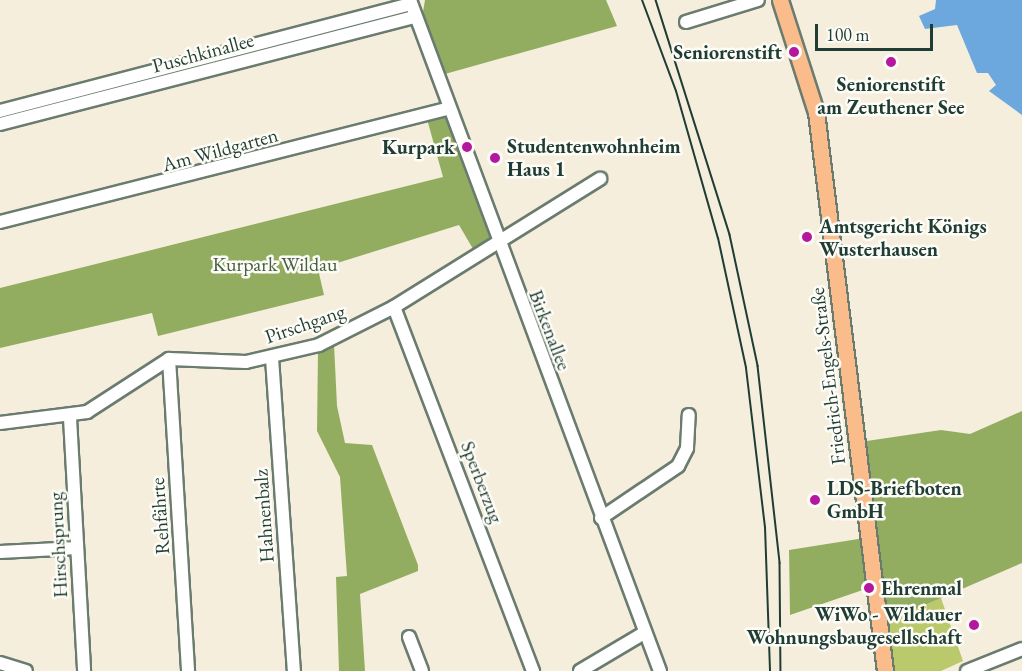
<!DOCTYPE html>
<html>
<head>
<meta charset="utf-8">
<style>
  body { margin:0 }
  #map { position:relative; width:1022px; height:671px; overflow:hidden; background:#f6eedc; font-family:"EB Garamond",serif }
  div>[style] { position:absolute }
  [style*='--x'] { left:calc(var(--x)*1px); top:calc(var(--y)*1px); width:calc(var(--w)*1px); rotate:calc(var(--a)*1deg) }
  .green>* { inset:0; background:#bac96c }
  .forest>* { inset:0; background:#93ad60 }
  .water>* { inset:0; background:#6ca7dd }
  .roads { filter:drop-shadow(2px 0 #6a7b6f) drop-shadow(-2px 0 #6a7b6f) drop-shadow(0 2px #6a7b6f) drop-shadow(0 -2px #6a7b6f) }
  .minor>* { height:12px; margin:-6px; padding:0 6px; transform-origin:6px; border-radius:6px; background:#fff }
  .major>* { height:15px; margin:-7.5px; padding:0 7.5px; transform-origin:7.5px; border-radius:7.5px; background:#f9bc8a }
  .tram>* { height:1.5px; margin:-0.75px; padding:0 0.75px; transform-origin:0.75px; border-radius:0.75px; background:#1f3d34 }
  .rail>* { height:2px; margin:-1px; padding:0 1px; transform-origin:1px; border-radius:1px; background:#1f3d34 }
  .dots>* { width:16px; height:16px; translate:-50% -50%; box-sizing:border-box; border:3px solid #fdfcf7; border-radius:50% }
  span { translate:-50% -50%; white-space:nowrap; text-align:center; line-height:1.15; -webkit-text-stroke:5px #fdfcf7; paint-order:stroke }
  .poi-label { font-size:20px; color:#1f3d34; font-weight:700 }
  .right { translate:-100% -50%; text-align:right }
  .left { translate:0 -50%; text-align:left }
  .street-label { font-size:20px; color:#1f3d34 }
  .park-label { font-size:20px; color:#466042 }
  .scale { position:absolute; left:815px; top:24px; width:118px; height:27px; box-sizing:border-box; border:3px solid #1f3d34; border-top:0; padding-left:8px; font-size:18px; line-height:21px; white-space:nowrap; color:#1f3d34; -webkit-text-stroke:4px #fdfcf7; paint-order:stroke }
</style>
</head>
<body>
<div id="map">
  <div class="green">
    <div style="clip-path:polygon(941px 598px,963px 661px,941px 671px,893px 671px,888px 621px)"></div>
  </div>
  <div class="forest">
    <div style="clip-path:polygon(425px 0,606px 0,617px 26px,445px 74px,423px 12px)"></div>
    <div style="clip-path:polygon(447px 113px,495px 243px,476px 254px,459px 225px,318px 269px,324px 295px,158px 336px,152px 313px,0 348px,0 288px,443px 177px,427px 119px)"></div>
    <div style="clip-path:polygon(334px 344px,337px 406px,345px 443px,372px 445px,418px 565px,418px 571px,360px 594px,365px 671px,339px 671px,336px 577px,347px 576px,340px 477px,317px 431px,318px 350px)"></div>
    <div style="clip-path:polygon(1022px 411px,1022px 563px,888px 621px,883px 583px,790px 615px,789px 550px,871px 537px,860px 442px,941px 430px,970px 434px)"></div>
  </div>
  <div class="water">
    <div style="clip-path:polygon(936px 0,1022px 0,1022px 115px,989px 91px,996px 85px,988px 73px,977px 73px,957px 25px,925px 29px,919px 16px,935px 9px)"></div>
  </div>
  <div class="roads">
    <div class="minor">
      <div style="--x:410;--y:0;--w:716;--a:69.57"></div>
      <div style="--x:686;--y:22;--w:75;--a:-17"></div>
      <div style="--x:0;--y:111;--w:425;--a:-14.6"></div>
      <div style="--x:0;--y:124;--w:429;--a:-14.5"></div>
      <div style="--x:0;--y:222;--w:462;--a:-14.2"></div>
      <div style="--x:394;--y:307;--w:390;--a:69.1"></div>
      <div style="--x:272;--y:358;--w:314;--a:86"></div>
      <div style="--x:169;--y:359;--w:313;--a:86.5"></div>
      <div style="--x:70;--y:418;--w:253;--a:86.8"></div>
      <div style="--x:0;--y:423;--w:88;--a:-7.2"></div>
      <div style="--x:87;--y:412;--w:98;--a:-32.9"></div>
      <div style="--x:169;--y:359;--w:77;--a:2.2"></div>
      <div style="--x:246;--y:362;--w:75;--a:-13.1"></div>
      <div style="--x:319;--y:345;--w:84;--a:-26.9"></div>
      <div style="--x:394;--y:307;--w:243;--a:-31.9"></div>
      <div style="--x:601;--y:518;--w:93;--a:-34"></div>
      <div style="--x:678;--y:466;--w:20;--a:-63"></div>
      <div style="--x:687;--y:448;--w:33;--a:-87"></div>
      <div style="--x:0;--y:552;--w:77;--a:-3"></div>
      <div style="--x:409;--y:637;--w:36;--a:69"></div>
      <div style="--x:0;--y:663;--w:27;--a:17"></div>
      <div style="--x:580;--y:671;--w:74;--a:-30.7"></div>
      <div style="--x:967;--y:671;--w:59;--a:-21.8"></div>
    </div>
    <div class="major">
      <div style="--x:780;--y:0;--w:118;--a:72.2"></div>
      <div style="--x:816;--y:112;--w:563;--a:82.96"></div>
    </div>
  </div>
  <div class="tram">
    <div style="--x:656;--y:0;--w:246;--a:72.5"></div>
    <div style="--x:730;--y:235;--w:134;--a:77.9"></div>
    <div style="--x:758;--y:366;--w:198;--a:83.6"></div>
    <div style="--x:780;--y:563;--w:108;--a:89.5"></div>
  </div>
  <div class="rail">
    <div style="--x:642;--y:0;--w:97;--a:69.5"></div>
    <div style="--x:676;--y:91;--w:153;--a:74.1"></div>
    <div style="--x:718;--y:238;--w:133;--a:77.8"></div>
    <div style="--x:746;--y:368;--w:160;--a:83.2"></div>
    <div style="--x:765;--y:527;--w:144;--a:88"></div>
  </div>
  <div class="dots">
    <div style="left:794px;top:52px;background:#b5179e"></div>
    <div style="left:891px;top:62px;background:#b5179e"></div>
    <div style="left:467px;top:147px;background:#b5179e"></div>
    <div style="left:495px;top:158px;background:#b5179e"></div>
    <div style="left:807px;top:237px;background:#b5179e"></div>
    <div style="left:815px;top:500px;background:#b5179e"></div>
    <div style="left:869px;top:588px;background:#b5179e"></div>
    <div style="left:974px;top:625px;background:#b5179e"></div>
  </div>
  <div class="poi-label">
    <span class="right" style="left:782px;top:52px">Seniorenstift</span>
    <span style="left:891px;top:96px">Seniorenstift<br>am Zeuthener See</span>
    <span class="left" style="left:507px;top:158px">Studentenwohnheim<br>Haus 1</span>
    <span class="right" style="left:455px;top:147px">Kurpark</span>
    <span class="left" style="left:819px;top:238px">Amtsgericht Königs<br>Wusterhausen</span>
    <span class="left" style="left:827px;top:500px">LDS-Briefboten<br>GmbH</span>
    <span class="left" style="left:881px;top:588px">Ehrenmal</span>
    <span class="right" style="left:962px;top:626px">WiWo - Wildauer<br>Wohnungsbaugesellschaft</span>
  </div>
  <div class="street-label">
    <span style="left:203px;top:53px;rotate:-15deg">Puschkinallee</span>
    <span style="left:220px;top:150px;rotate:-15deg">Am Wildgarten</span>
    <span style="left:305px;top:324px;rotate:-19deg">Pirschgang</span>
    <span style="left:550px;top:330px;rotate:69deg">Birkenallee</span>
    <span style="left:828px;top:376px;rotate:-97deg">Friedrich-Engels-Straße</span>
    <span style="left:482px;top:482px;rotate:69deg">Sperberzug</span>
    <span style="left:160px;top:516px;rotate:-94deg">Rehfährte</span>
    <span style="left:264px;top:516px;rotate:-94deg">Hahnenbalz</span>
    <span style="left:58px;top:545px;rotate:-93deg">Hirschsprung</span>
  </div>
  <div class="park-label">
    <span style="left:275px;top:264px">Kurpark Wildau</span>
  </div>
  <div class="scale">100 m</div>
</div>
</body>
</html>
